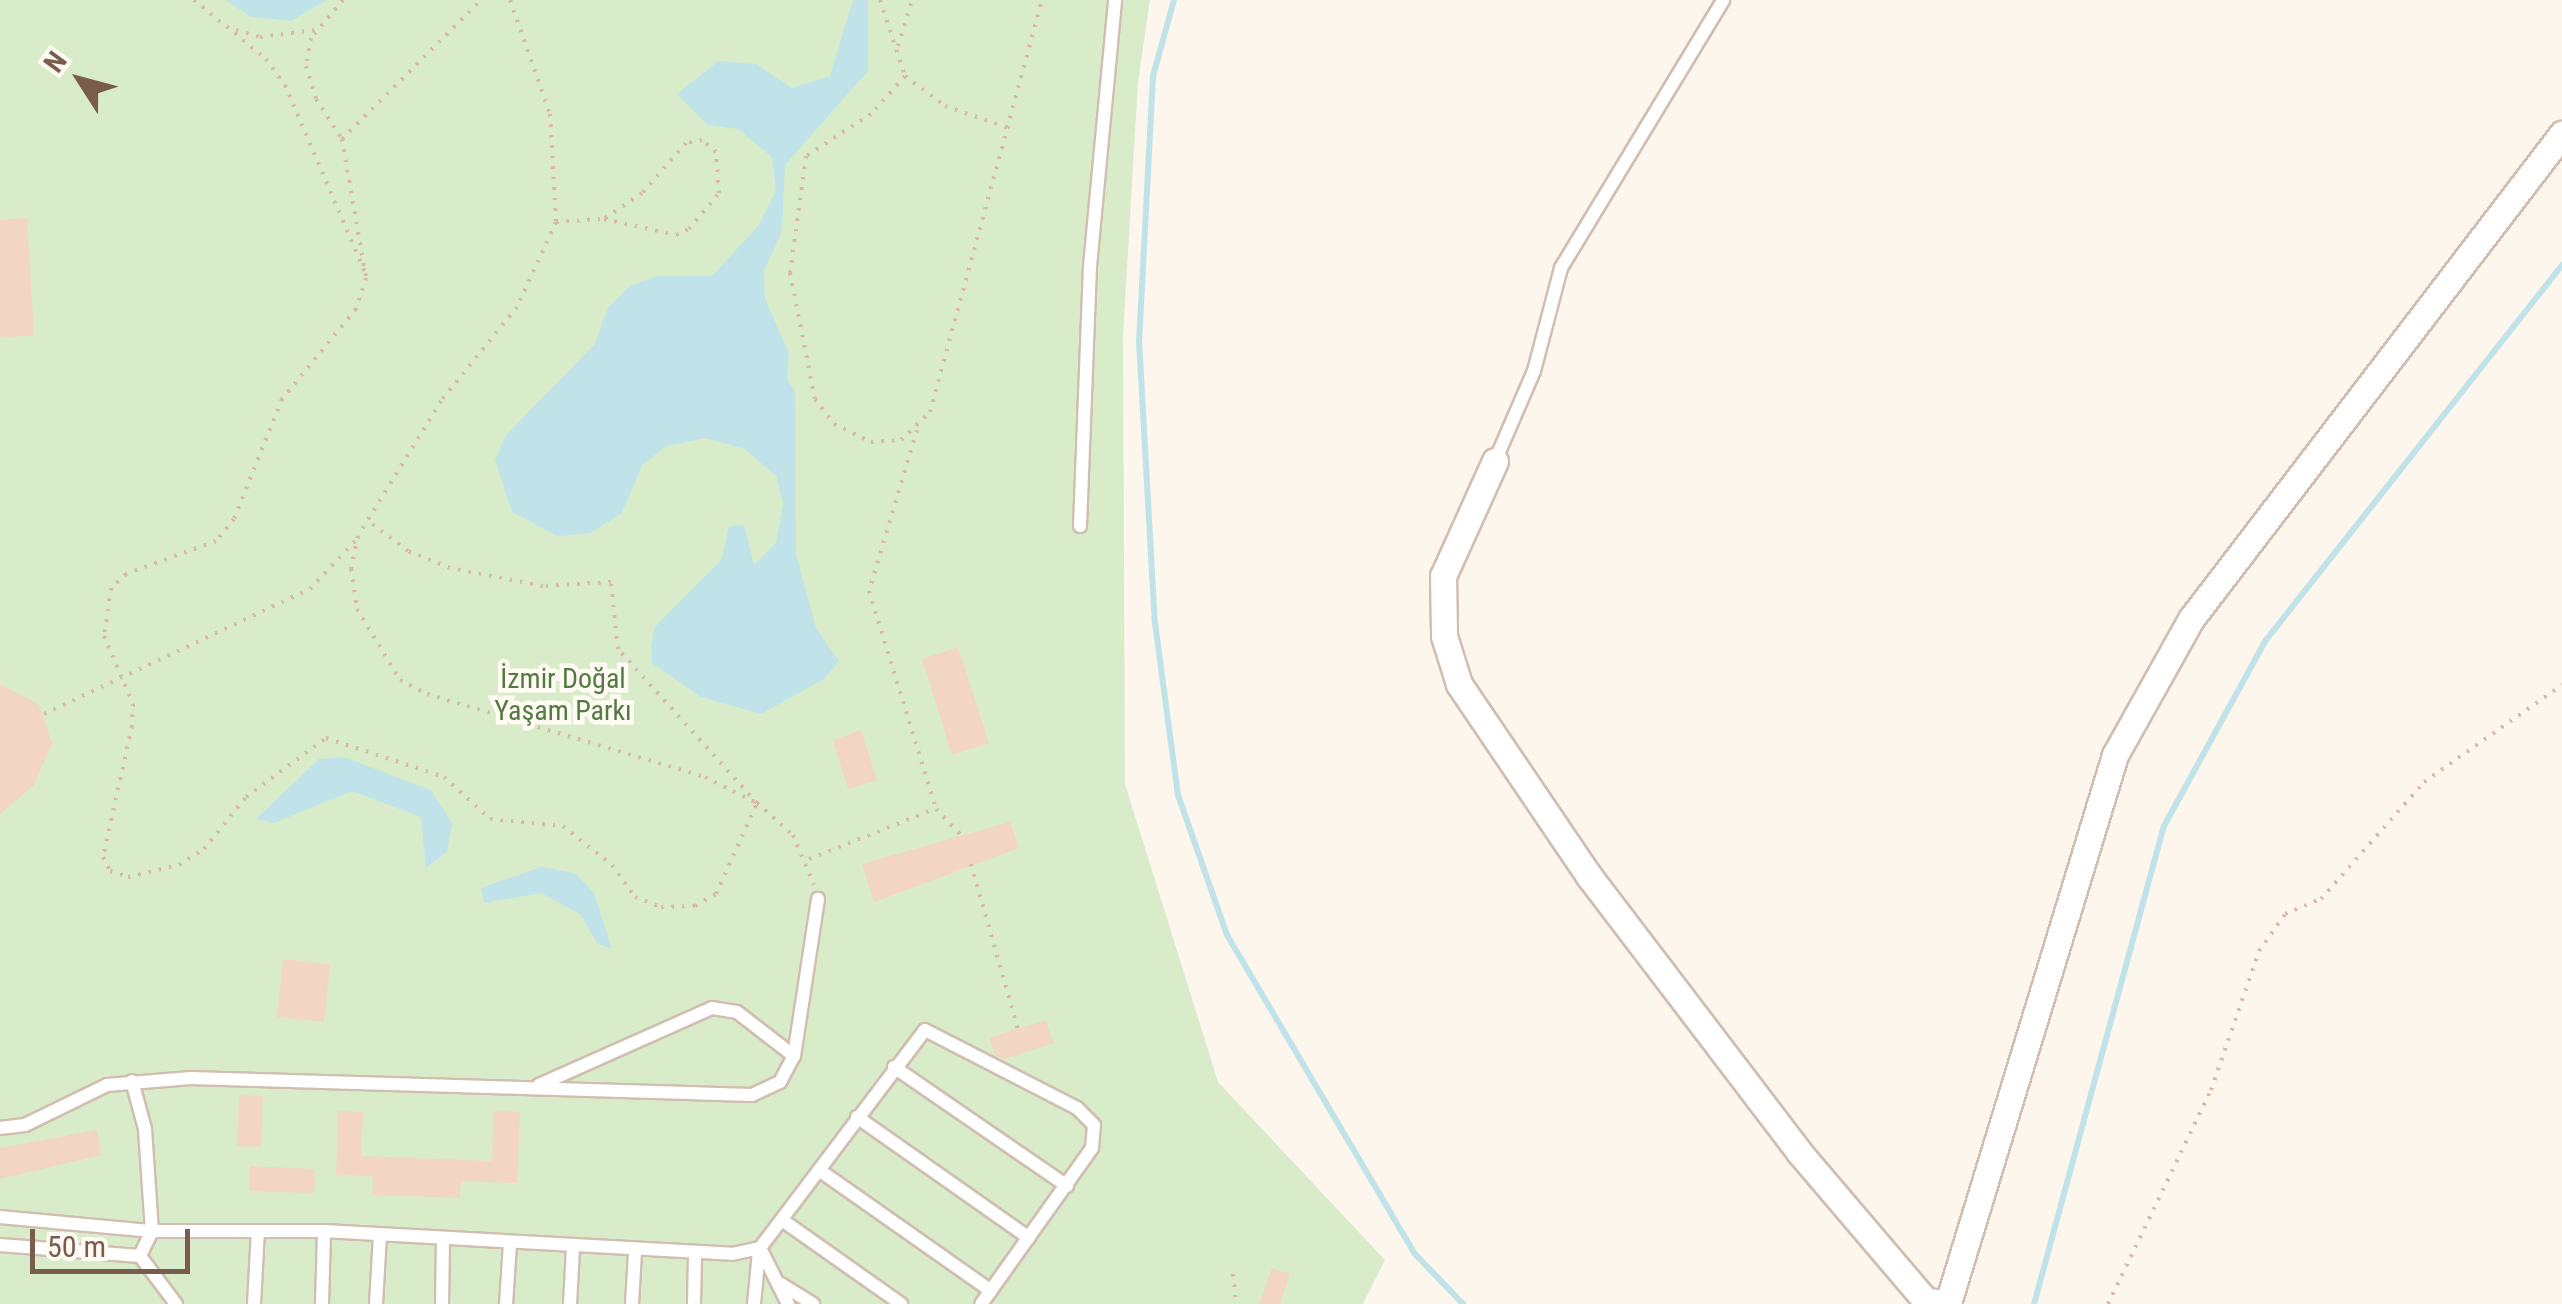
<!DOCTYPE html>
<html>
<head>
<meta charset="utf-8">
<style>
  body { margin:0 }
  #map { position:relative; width:2562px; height:1304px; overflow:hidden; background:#fdf6ec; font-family:"Roboto Condensed",sans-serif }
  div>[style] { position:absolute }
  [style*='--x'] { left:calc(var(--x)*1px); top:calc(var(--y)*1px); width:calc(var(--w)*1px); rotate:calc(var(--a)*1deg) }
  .green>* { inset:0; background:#d8ecc9 }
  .water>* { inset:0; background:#bfe3e8 }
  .stream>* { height:6px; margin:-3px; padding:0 3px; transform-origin:3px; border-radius:3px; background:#bfe3e8 }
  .building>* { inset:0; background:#f3d5c3 }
  .path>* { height:4px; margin-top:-2px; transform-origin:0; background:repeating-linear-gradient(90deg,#d9b8a5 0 2.5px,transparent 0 10.5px) }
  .roads { filter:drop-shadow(2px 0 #d1beb0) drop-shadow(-2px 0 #d1beb0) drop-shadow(0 2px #d1beb0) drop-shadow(0 -2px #d1beb0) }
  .service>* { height:12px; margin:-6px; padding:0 6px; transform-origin:6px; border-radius:6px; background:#fff }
  .minor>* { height:25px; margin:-12.5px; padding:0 12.5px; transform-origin:12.5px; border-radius:12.5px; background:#fff }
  span { translate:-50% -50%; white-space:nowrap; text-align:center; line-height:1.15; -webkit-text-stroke:9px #fffaf3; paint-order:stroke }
  .park-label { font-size:28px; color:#537a41 }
  .north { position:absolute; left:30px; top:30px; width:100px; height:100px; -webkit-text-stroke:8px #fffaf3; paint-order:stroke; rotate:306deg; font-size:28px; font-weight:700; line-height:40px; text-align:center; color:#7a5c4d }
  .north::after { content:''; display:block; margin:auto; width:35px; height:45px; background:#7a5c4d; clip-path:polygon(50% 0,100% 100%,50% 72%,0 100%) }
  .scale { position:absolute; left:30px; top:1229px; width:160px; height:45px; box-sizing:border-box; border:5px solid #7a5c4d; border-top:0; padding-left:12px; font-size:30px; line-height:35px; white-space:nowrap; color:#7a5c4d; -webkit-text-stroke:8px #fffaf3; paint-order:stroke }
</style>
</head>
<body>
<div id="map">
  <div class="green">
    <div style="clip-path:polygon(0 0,1150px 0,1138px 82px,1123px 337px,1125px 784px,1218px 1082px,1385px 1260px,1363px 1304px,0 1304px)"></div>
  </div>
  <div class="water">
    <div style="clip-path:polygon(226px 0,327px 0,291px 21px,251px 17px)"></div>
    <div style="clip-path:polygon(853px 0,868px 0,868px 71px,785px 165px,782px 231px,764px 271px,765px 299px,789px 353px,787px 379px,795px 391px,796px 554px,816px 628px,839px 661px,824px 679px,761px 714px,701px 697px,652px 663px,651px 650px,654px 628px,722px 559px,729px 526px,744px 525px,754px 565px,776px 543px,783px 505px,777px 477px,745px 449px,705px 438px,667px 446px,643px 464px,621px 514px,590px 533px,557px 536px,512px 512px,495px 460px,506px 435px,594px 345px,608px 308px,630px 286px,656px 276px,712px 276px,759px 225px,776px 191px,772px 157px,738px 129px,708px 125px,677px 94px,718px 61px,756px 64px,792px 88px,830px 76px)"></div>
    <div style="clip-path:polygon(344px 757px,431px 790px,452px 823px,447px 852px,426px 868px,421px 817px,352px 791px,274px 823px,256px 819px,319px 759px)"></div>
    <div style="clip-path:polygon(541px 867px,575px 873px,594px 893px,612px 949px,597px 943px,580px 914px,541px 893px,484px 903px,481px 888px)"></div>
  </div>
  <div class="stream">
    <div style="--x:1174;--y:0;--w:79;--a:105.4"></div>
    <div style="--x:1153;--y:76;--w:264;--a:93"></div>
    <div style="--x:1139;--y:340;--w:283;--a:86.8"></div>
    <div style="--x:1155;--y:623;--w:174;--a:82.4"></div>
    <div style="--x:1178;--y:795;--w:148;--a:70.7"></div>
    <div style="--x:1227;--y:935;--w:369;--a:59.5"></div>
    <div style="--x:1414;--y:1253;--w:71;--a:46.1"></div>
    <div style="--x:2034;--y:1304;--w:495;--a:-74.8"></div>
    <div style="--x:2164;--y:826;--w:212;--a:-61.3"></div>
    <div style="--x:2266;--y:640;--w:478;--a:-51.7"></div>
  </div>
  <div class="building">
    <div style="clip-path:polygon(27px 218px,34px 335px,0 338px,0 220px)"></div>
    <div style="clip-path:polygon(958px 647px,989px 743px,952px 755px,922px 659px)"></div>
    <div style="clip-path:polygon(0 684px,39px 705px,52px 743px,34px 785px,0 814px)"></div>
    <div style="clip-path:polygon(861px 730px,877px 780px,848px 789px,833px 740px)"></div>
    <div style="clip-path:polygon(1010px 822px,1019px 848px,874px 902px,862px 864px)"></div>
    <div style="clip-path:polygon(283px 959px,330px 964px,324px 1022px,277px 1017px)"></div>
    <div style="clip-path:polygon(1046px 1020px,1054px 1043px,1004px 1059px,995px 1055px,989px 1038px)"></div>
    <div style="clip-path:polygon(239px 1095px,263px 1096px,261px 1147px,237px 1146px)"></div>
    <div style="clip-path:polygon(338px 1111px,363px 1112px,361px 1156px,492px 1161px,494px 1111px,520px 1112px,517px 1183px,461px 1181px,460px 1198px,372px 1195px,373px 1176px,336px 1175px)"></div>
    <div style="clip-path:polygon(97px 1130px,101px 1155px,0 1179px,0 1148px)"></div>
    <div style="clip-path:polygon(250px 1166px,315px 1169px,314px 1193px,249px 1191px)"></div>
    <div style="clip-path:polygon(1272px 1268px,1290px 1274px,1280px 1304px,1259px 1304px)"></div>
  </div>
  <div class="path">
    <div style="--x:194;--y:0;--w:93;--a:39.3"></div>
    <div style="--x:266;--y:59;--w:32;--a:54"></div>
    <div style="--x:285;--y:85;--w:204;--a:66.9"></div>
    <div style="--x:343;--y:0;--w:50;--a:130.1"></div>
    <div style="--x:311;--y:38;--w:28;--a:100"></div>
    <div style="--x:306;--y:66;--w:34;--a:73"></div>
    <div style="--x:316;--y:99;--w:48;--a:57"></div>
    <div style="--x:342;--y:139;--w:141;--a:80.2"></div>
    <div style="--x:366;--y:278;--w:33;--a:108"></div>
    <div style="--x:356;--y:309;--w:117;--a:129.4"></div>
    <div style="--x:282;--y:399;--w:129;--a:111.8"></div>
    <div style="--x:234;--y:519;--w:28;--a:129"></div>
    <div style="--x:216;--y:541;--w:96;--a:159.9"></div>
    <div style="--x:126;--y:574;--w:21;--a:137"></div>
    <div style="--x:111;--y:588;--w:49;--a:98.3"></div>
    <div style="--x:104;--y:636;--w:74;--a:66.9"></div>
    <div style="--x:133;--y:704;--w:22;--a:93"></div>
    <div style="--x:132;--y:726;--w:134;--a:102.5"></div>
    <div style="--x:103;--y:857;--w:16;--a:63"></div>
    <div style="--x:110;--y:871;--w:19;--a:18"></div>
    <div style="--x:128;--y:877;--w:52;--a:-13.2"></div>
    <div style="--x:179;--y:865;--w:30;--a:-33"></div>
    <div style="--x:204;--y:849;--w:67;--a:-51.1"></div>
    <div style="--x:246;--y:797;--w:99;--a:-36.4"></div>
    <div style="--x:326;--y:738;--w:124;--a:18.3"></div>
    <div style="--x:444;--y:777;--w:62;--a:42.4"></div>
    <div style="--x:490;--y:819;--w:73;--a:5.5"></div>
    <div style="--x:563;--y:826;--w:63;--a:38.5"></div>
    <div style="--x:612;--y:865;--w:39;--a:54"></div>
    <div style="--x:635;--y:897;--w:28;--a:21"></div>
    <div style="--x:661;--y:907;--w:34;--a:-2"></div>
    <div style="--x:695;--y:906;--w:24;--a:-30"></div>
    <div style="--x:716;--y:894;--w:100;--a:-65.7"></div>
    <div style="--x:757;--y:803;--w:207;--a:-132.1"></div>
    <div style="--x:618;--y:649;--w:67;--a:-96"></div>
    <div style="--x:611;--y:582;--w:68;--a:176.6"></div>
    <div style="--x:543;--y:586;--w:95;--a:-169"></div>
    <div style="--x:450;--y:568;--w:45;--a:-158"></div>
    <div style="--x:408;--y:551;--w:51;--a:-142.9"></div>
    <div style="--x:510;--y:0;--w:121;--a:70.7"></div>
    <div style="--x:550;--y:114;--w:108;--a:86.8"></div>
    <div style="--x:556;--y:222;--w:94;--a:114.6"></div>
    <div style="--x:517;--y:307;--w:121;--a:129"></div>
    <div style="--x:441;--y:401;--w:158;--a:121.6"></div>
    <div style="--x:358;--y:536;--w:34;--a:102"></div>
    <div style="--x:351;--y:569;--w:40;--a:81.5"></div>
    <div style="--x:357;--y:609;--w:83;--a:58.8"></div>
    <div style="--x:400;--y:680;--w:30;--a:27"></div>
    <div style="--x:427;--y:694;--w:290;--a:16.6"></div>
    <div style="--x:705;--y:777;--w:58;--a:26.6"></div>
    <div style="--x:757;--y:803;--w:48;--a:41.6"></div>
    <div style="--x:793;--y:835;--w:54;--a:67.2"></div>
    <div style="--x:880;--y:0;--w:80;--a:71.8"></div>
    <div style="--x:905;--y:76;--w:51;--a:131.8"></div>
    <div style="--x:871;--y:114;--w:77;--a:147.1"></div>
    <div style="--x:806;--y:156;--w:118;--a:97.8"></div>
    <div style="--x:790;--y:273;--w:128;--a:78.8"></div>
    <div style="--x:815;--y:399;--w:31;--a:53"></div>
    <div style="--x:834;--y:424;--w:41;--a:25.9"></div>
    <div style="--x:871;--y:442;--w:30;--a:-4"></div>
    <div style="--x:901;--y:440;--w:40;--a:-44"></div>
    <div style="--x:930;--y:412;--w:427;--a:-74.8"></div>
    <div style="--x:236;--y:30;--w:25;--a:16"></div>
    <div style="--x:260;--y:37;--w:55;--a:-7.3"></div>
    <div style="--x:898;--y:46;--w:48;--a:-73.1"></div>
    <div style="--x:905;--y:76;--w:50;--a:36.9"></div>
    <div style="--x:945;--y:106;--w:68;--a:19"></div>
    <div style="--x:342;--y:139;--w:197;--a:-45"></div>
    <div style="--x:556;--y:222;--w:48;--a:-3.6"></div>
    <div style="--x:604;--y:219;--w:74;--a:12.5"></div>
    <div style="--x:676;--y:235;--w:14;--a:-25"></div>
    <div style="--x:689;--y:229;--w:47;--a:-50.2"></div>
    <div style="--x:719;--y:193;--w:41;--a:-94.2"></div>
    <div style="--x:716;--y:152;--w:18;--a:-139"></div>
    <div style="--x:702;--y:140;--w:16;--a:169"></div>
    <div style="--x:686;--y:143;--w:67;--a:131.3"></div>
    <div style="--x:642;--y:193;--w:46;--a:145.6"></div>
    <div style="--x:917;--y:430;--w:168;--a:106.6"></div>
    <div style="--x:869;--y:591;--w:228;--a:72.9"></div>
    <div style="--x:936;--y:809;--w:39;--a:46"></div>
    <div style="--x:44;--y:714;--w:294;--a:-25.2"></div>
    <div style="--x:310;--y:589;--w:67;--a:-46.8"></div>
    <div style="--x:809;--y:859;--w:136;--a:-21.6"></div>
    <div style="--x:971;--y:864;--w:172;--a:74.1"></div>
    <div style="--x:1233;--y:1274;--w:30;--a:84"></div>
    <div style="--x:2108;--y:1304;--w:237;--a:-64.3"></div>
    <div style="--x:2211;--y:1090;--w:147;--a:-70.9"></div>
    <div style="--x:2259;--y:951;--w:45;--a:-54.9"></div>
    <div style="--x:2285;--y:914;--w:39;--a:-23"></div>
    <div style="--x:2321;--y:899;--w:156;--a:-48.6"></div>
    <div style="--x:2424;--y:782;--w:169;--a:-35.1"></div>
  </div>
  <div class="roads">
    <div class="service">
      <div style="--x:1495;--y:461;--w:98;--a:-66.6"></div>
      <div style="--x:1534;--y:371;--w:106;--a:-75.3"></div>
      <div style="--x:1561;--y:268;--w:313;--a:-58.8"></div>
      <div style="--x:1080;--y:526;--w:260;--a:-87.8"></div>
      <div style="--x:1090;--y:266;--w:267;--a:-84.6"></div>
      <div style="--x:894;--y:1067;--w:210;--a:34.5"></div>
      <div style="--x:132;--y:1081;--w:50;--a:74.8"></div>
      <div style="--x:145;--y:1129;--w:102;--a:86.1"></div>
      <div style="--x:152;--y:1231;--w:28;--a:116"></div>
      <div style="--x:539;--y:1085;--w:189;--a:-24"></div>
      <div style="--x:712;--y:1008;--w:25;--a:9"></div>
      <div style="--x:737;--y:1012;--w:72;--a:37.7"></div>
      <div style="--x:857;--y:1117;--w:210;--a:35.1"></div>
      <div style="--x:0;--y:1128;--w:25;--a:-7"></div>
      <div style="--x:25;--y:1125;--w:91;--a:-26"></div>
      <div style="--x:107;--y:1085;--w:84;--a:-4.8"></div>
      <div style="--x:191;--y:1078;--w:561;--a:1.74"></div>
      <div style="--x:752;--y:1095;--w:31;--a:-25"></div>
      <div style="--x:780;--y:1082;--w:30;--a:-62"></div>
      <div style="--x:794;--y:1056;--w:159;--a:-81.3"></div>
      <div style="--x:819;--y:1170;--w:210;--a:35.1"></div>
      <div style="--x:0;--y:1217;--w:153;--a:5.3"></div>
      <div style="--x:152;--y:1231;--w:172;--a:0"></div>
      <div style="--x:324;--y:1231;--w:409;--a:3.2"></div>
      <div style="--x:732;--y:1254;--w:29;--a:-12"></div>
      <div style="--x:760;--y:1248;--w:273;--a:-52.9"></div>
      <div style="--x:925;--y:1030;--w:171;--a:27.2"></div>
      <div style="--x:1077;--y:1108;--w:24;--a:45"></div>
      <div style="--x:1094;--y:1125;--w:23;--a:95"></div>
      <div style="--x:1092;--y:1148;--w:191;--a:125.4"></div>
      <div style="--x:782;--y:1220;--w:146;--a:35.2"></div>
      <div style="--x:0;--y:1245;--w:140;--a:4.5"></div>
      <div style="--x:140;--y:1256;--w:60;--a:53.1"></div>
      <div style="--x:760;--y:1248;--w:63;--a:63.4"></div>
      <div style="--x:781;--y:1284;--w:38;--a:32"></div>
      <div style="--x:254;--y:1304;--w:73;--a:-86.9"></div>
      <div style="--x:322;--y:1304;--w:73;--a:-88.4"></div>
      <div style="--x:376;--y:1304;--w:69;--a:-86.7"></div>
      <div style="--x:442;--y:1304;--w:65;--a:-89.1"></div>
      <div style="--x:506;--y:1304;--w:60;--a:-86.2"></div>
      <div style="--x:570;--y:1304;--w:56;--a:-86.9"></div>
      <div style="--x:632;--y:1304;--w:52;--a:-86.7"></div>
      <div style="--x:694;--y:1304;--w:49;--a:-88.8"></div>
      <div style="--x:754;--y:1304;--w:53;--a:-84.6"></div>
    </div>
    <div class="minor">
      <div style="--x:1495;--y:461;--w:126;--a:114.3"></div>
      <div style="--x:1443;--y:576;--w:60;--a:89"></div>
      <div style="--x:1444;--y:636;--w:50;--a:72.6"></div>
      <div style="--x:1459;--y:684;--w:232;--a:55.9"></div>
      <div style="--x:1589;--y:876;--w:347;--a:52.7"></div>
      <div style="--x:1799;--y:1152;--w:196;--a:49.6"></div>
      <div style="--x:1926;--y:1301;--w:22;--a:5"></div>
      <div style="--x:1948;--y:1303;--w:573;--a:-73.05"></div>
      <div style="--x:2115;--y:755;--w:156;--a:-60.8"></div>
      <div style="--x:2191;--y:619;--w:611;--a:-52.59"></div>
    </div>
  </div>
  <div class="park-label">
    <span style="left:563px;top:695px">İzmir Doğal<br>Yaşam Parkı</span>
  </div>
  <div class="north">N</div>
  <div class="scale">50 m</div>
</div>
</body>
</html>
